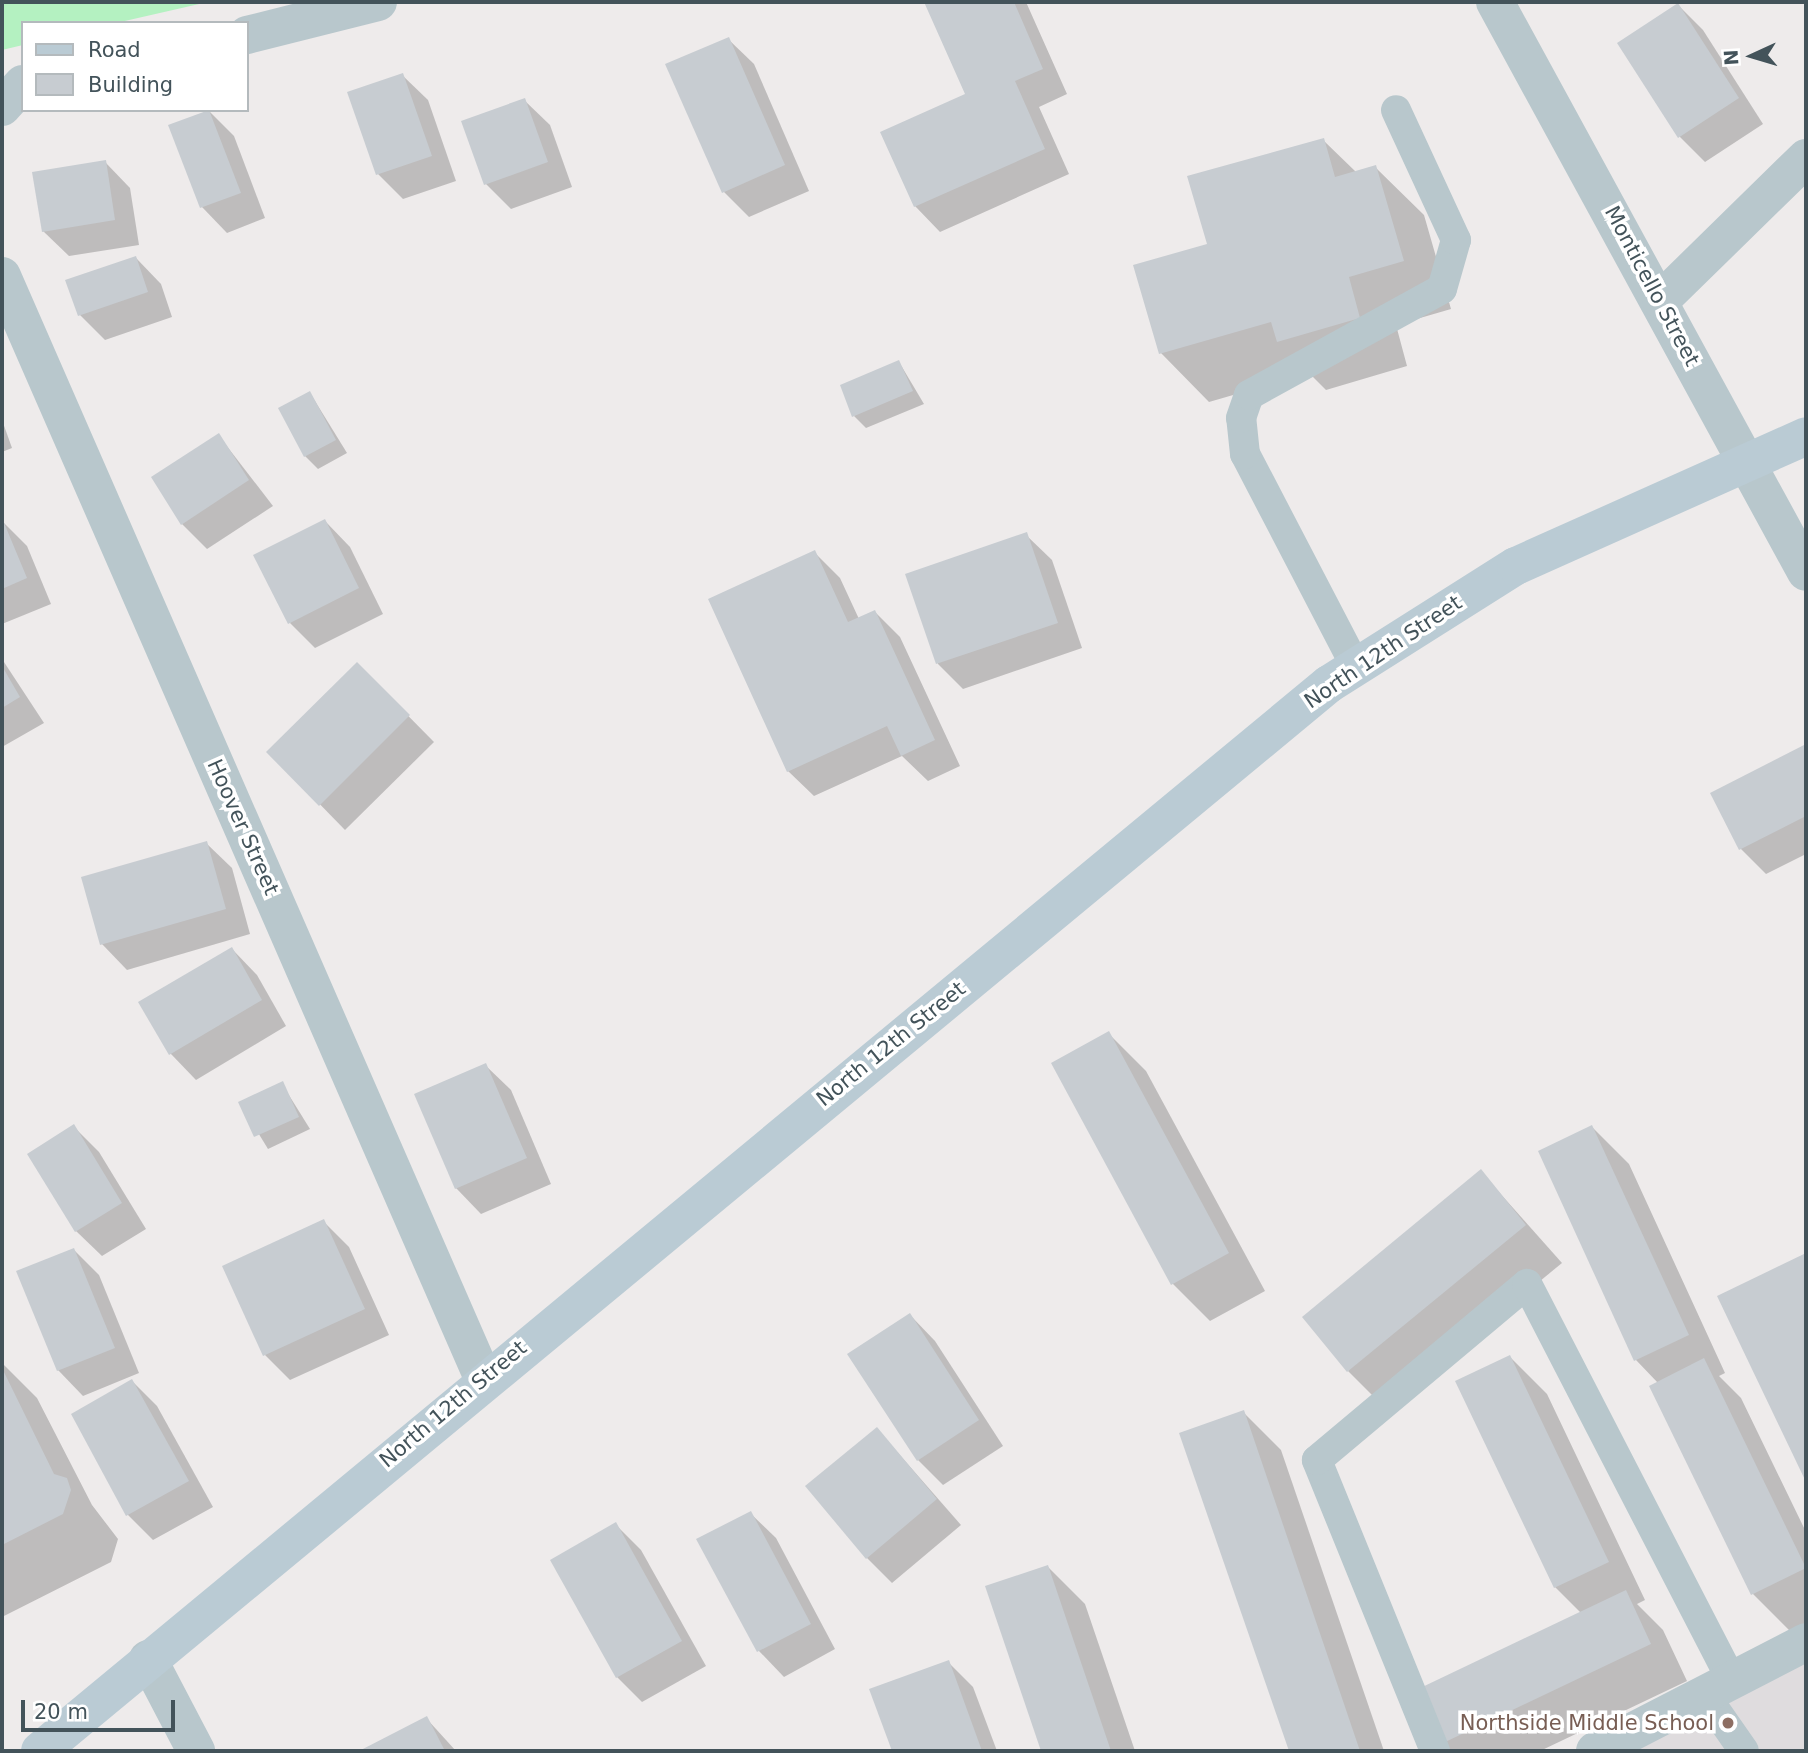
<!DOCTYPE html>
<html>
<head>
<meta charset="utf-8">
<style>
  body { margin:0 }
  #map { position:relative; width:1808px; height:1753px; overflow:hidden; background:#eeebeb; font-family:"DejaVu Sans",sans-serif }
  div>[style] { position:absolute }
  [style*='--x'] { left:calc(var(--x)*1px); top:calc(var(--y)*1px); width:calc(var(--w)*1px); rotate:calc(var(--a)*1deg) }
  .education>* { inset:0; background:#dfdcde }
  .green>* { inset:0; background:#b4f1c1 }
  .shadow>* { inset:0; background:#0003 }
  .building>* { inset:0; background:#c7ccd1 }
  .lane>* { height:30px; margin:-15px; padding:0 15px; transform-origin:15px; border-radius:15px; background:#b8c7cc }
  .street>* { height:38px; margin:-19px; padding:0 19px; transform-origin:19px; border-radius:19px; background:#b8c7cc }
  .secondary>* { height:38px; margin:-19px; padding:0 19px; transform-origin:19px; border-radius:19px; background:#bacbd4 }
  .dots>* { width:19px; height:19px; translate:-50% -50%; box-sizing:border-box; border:4px solid #fff; border-radius:50% }
  span { translate:-50% -50%; white-space:nowrap; text-align:center; line-height:1.15; -webkit-text-stroke:7px #fff; paint-order:stroke }
  .street-label { font-size:21px; color:#43535a }
  .education-label { font-size:21px; color:#785e54 }
  .right { translate:-100% -50%; text-align:right }
  .frame { position:absolute; inset:0; border:4px solid #43535a; pointer-events:none }
  .legend { position:absolute; left:21px; top:21px; width:228px; height:91px; box-sizing:border-box; background:#fff; border:2px solid #b4babd; margin:0; padding:9px 12px; list-style:none; font-size:21px; color:#43535a }
  .legend li { display:flex; align-items:center; gap:14px; height:35px }
  .legend b { width:35px; border:2px solid #b4babd }
  .north { position:absolute; left:1717px; top:21px; width:70px; height:70px; -webkit-text-stroke:5px #fff; paint-order:stroke; rotate:266deg; font-size:19px; font-weight:700; line-height:28px; text-align:center; color:#43535a }
  .north::after { content:''; display:block; margin:auto; width:24px; height:32px; background:#43535a; clip-path:polygon(50% 0,100% 100%,50% 72%,0 100%) }
  .scale { position:absolute; left:21px; top:1700px; width:154px; height:32px; box-sizing:border-box; border:4px solid #43535a; border-top:0; padding-left:9px; font-size:21px; line-height:24px; white-space:nowrap; color:#43535a; -webkit-text-stroke:5px #fff; paint-order:stroke }
</style>
</head>
<body>
<div id="map">
  <div class="education">
    <div style="clip-path:polygon(1806px 1642px,1806px 1751px,1595px 1751px)"></div>
  </div>
  <div class="green">
    <div style="clip-path:polygon(2px 2px,208px 2px,116px 23px,23px 23px,23px 45px,2px 50px)"></div>
  </div>
  <div class="shadow">
    <div style="clip-path:polygon(926px 2px,1026px 2px,1067px 94px,1039px 107px,1069px 174px,940px 232px,915px 206px,968px 95px)"></div>
    <div style="clip-path:polygon(1678px 5px,1703px 30px,1763px 124px,1705px 162px,1680px 137px)"></div>
    <div style="clip-path:polygon(728px 39px,754px 64px,809px 191px,749px 217px,724px 192px)"></div>
    <div style="clip-path:polygon(402px 75px,428px 100px,456px 181px,403px 199px,378px 174px)"></div>
    <div style="clip-path:polygon(524px 100px,550px 125px,572px 187px,511px 209px,486px 184px)"></div>
    <div style="clip-path:polygon(208px 110px,234px 136px,265px 218px,227px 233px,202px 207px)"></div>
    <div style="clip-path:polygon(1323px 140px,1356px 172px,1375px 167px,1424px 215px,1451px 309px,1396px 325px,1407px 366px,1326px 390px,1309px 373px,1209px 402px,1161px 353px,1209px 246px)"></div>
    <div style="clip-path:polygon(105px 162px,130px 188px,139px 245px,69px 256px,43px 231px)"></div>
    <div style="clip-path:polygon(136px 258px,161px 284px,172px 317px,105px 340px,80px 315px)"></div>
    <div style="clip-path:polygon(899px 362px,924px 404px,866px 428px,854px 416px)"></div>
    <div style="clip-path:polygon(310px 393px,347px 453px,318px 469px,305px 456px)"></div>
    <div style="clip-path:polygon(2px 420px,12px 448px,2px 452px)"></div>
    <div style="clip-path:polygon(219px 436px,273px 506px,207px 549px,182px 524px)"></div>
    <div style="clip-path:polygon(2px 521px,27px 546px,51px 604px,2px 624px)"></div>
    <div style="clip-path:polygon(325px 521px,350px 547px,383px 614px,315px 648px,290px 623px)"></div>
    <div style="clip-path:polygon(1026px 535px,1052px 560px,1082px 648px,963px 689px,938px 664px,907px 575px)"></div>
    <div style="clip-path:polygon(814px 552px,840px 578px,859px 619px,875px 612px,900px 637px,960px 766px,928px 781px,902px 756px,814px 796px,788px 771px)"></div>
    <div style="clip-path:polygon(2px 659px,44px 723px,2px 747px)"></div>
    <div style="clip-path:polygon(357px 664px,434px 742px,345px 830px,269px 752px)"></div>
    <div style="clip-path:polygon(1806px 746px,1806px 854px,1766px 874px,1741px 849px,1713px 794px)"></div>
    <div style="clip-path:polygon(206px 843px,232px 868px,250px 934px,127px 970px,102px 944px)"></div>
    <div style="clip-path:polygon(232px 949px,257px 975px,286px 1026px,196px 1080px,171px 1054px,141px 1003px)"></div>
    <div style="clip-path:polygon(1109px 1034px,1146px 1071px,1265px 1291px,1210px 1321px,1173px 1284px)"></div>
    <div style="clip-path:polygon(485px 1065px,511px 1090px,551px 1184px,481px 1214px,456px 1188px)"></div>
    <div style="clip-path:polygon(282px 1084px,310px 1129px,268px 1149px,240px 1103px)"></div>
    <div style="clip-path:polygon(74px 1127px,99px 1152px,146px 1229px,102px 1256px,76px 1231px,29px 1155px)"></div>
    <div style="clip-path:polygon(1592px 1127px,1629px 1164px,1725px 1373px,1719px 1376px,1741px 1398px,1806px 1532px,1806px 1623px,1790px 1631px,1753px 1594px,1658px 1383px,1636px 1360px)"></div>
    <div style="clip-path:polygon(1481px 1172px,1562px 1263px,1385px 1408px,1348px 1371px)"></div>
    <div style="clip-path:polygon(323px 1221px,349px 1247px,389px 1335px,290px 1380px,265px 1355px)"></div>
    <div style="clip-path:polygon(74px 1250px,99px 1275px,139px 1373px,83px 1396px,58px 1370px)"></div>
    <div style="clip-path:polygon(1806px 1255px,1806px 1478px,1720px 1296px)"></div>
    <div style="clip-path:polygon(910px 1315px,935px 1341px,1003px 1446px,943px 1485px,918px 1460px)"></div>
    <div style="clip-path:polygon(1510px 1357px,1547px 1394px,1645px 1600px,1637px 1604px,1663px 1630px,1687px 1681px,1540px 1751px,1451px 1751px,1443px 1743px,1581px 1613px,1555px 1587px)"></div>
    <div style="clip-path:polygon(2px 1363px,37px 1398px,92px 1505px,118px 1539px,111px 1562px,2px 1617px)"></div>
    <div style="clip-path:polygon(132px 1381px,157px 1406px,213px 1507px,153px 1540px,128px 1515px,73px 1414px)"></div>
    <div style="clip-path:polygon(1243px 1412px,1281px 1450px,1384px 1751px,1290px 1751px,1181px 1434px)"></div>
    <div style="clip-path:polygon(877px 1429px,961px 1525px,892px 1583px,867px 1558px)"></div>
    <div style="clip-path:polygon(750px 1513px,776px 1538px,835px 1649px,784px 1677px,759px 1651px,699px 1540px)"></div>
    <div style="clip-path:polygon(616px 1525px,641px 1550px,706px 1666px,642px 1702px,617px 1677px)"></div>
    <div style="clip-path:polygon(1048px 1567px,1085px 1604px,1135px 1751px,1042px 1751px,987px 1587px)"></div>
    <div style="clip-path:polygon(948px 1662px,973px 1687px,997px 1751px,894px 1751px,871px 1690px)"></div>
    <div style="clip-path:polygon(426px 1718px,456px 1751px,363px 1751px)"></div>
  </div>
  <div class="building">
    <div style="clip-path:polygon(924px 2px,1014px 2px,1043px 69px,1015px 81px,1045px 149px,914px 207px,880px 132px,965px 94px)"></div>
    <div style="clip-path:polygon(1678px 3px,1739px 98px,1678px 138px,1617px 43px)"></div>
    <div style="clip-path:polygon(729px 37px,785px 165px,722px 193px,665px 64px)"></div>
    <div style="clip-path:polygon(403px 73px,432px 156px,376px 175px,347px 92px)"></div>
    <div style="clip-path:polygon(525px 98px,548px 162px,484px 185px,461px 121px)"></div>
    <div style="clip-path:polygon(209px 110px,241px 193px,200px 208px,168px 125px)"></div>
    <div style="clip-path:polygon(1324px 138px,1335px 177px,1376px 165px,1404px 261px,1349px 277px,1360px 318px,1277px 342px,1271px 322px,1159px 354px,1133px 265px,1207px 244px,1187px 176px)"></div>
    <div style="clip-path:polygon(106px 160px,115px 220px,42px 232px,32px 172px)"></div>
    <div style="clip-path:polygon(136px 256px,148px 292px,78px 316px,65px 280px)"></div>
    <div style="clip-path:polygon(899px 360px,913px 391px,852px 417px,840px 385px)"></div>
    <div style="clip-path:polygon(310px 391px,336px 440px,304px 457px,278px 408px)"></div>
    <div style="clip-path:polygon(219px 433px,249px 480px,181px 525px,151px 477px)"></div>
    <div style="clip-path:polygon(2px 518px,27px 578px,2px 589px)"></div>
    <div style="clip-path:polygon(325px 519px,359px 588px,288px 624px,253px 555px)"></div>
    <div style="clip-path:polygon(1027px 532px,1058px 623px,936px 664px,905px 574px)"></div>
    <div style="clip-path:polygon(815px 550px,848px 622px,875px 610px,935px 740px,901px 756px,887px 726px,787px 772px,708px 599px)"></div>
    <div style="clip-path:polygon(357px 662px,410px 715px,319px 806px,266px 752px)"></div>
    <div style="clip-path:polygon(2px 666px,20px 697px,2px 708px)"></div>
    <div style="clip-path:polygon(1806px 744px,1806px 816px,1739px 850px,1710px 793px)"></div>
    <div style="clip-path:polygon(207px 841px,226px 909px,100px 945px,81px 877px)"></div>
    <div style="clip-path:polygon(232px 947px,262px 1000px,169px 1055px,138px 1002px)"></div>
    <div style="clip-path:polygon(1109px 1031px,1229px 1253px,1171px 1285px,1051px 1063px)"></div>
    <div style="clip-path:polygon(486px 1063px,527px 1158px,455px 1189px,414px 1094px)"></div>
    <div style="clip-path:polygon(283px 1081px,299px 1117px,254px 1137px,238px 1102px)"></div>
    <div style="clip-path:polygon(74px 1124px,122px 1203px,75px 1232px,27px 1154px)"></div>
    <div style="clip-path:polygon(1592px 1125px,1689px 1335px,1634px 1361px,1538px 1151px)"></div>
    <div style="clip-path:polygon(1481px 1169px,1526px 1225px,1347px 1372px,1302px 1317px)"></div>
    <div style="clip-path:polygon(324px 1219px,365px 1309px,263px 1356px,222px 1266px)"></div>
    <div style="clip-path:polygon(74px 1248px,115px 1348px,57px 1371px,16px 1271px)"></div>
    <div style="clip-path:polygon(1806px 1253px,1806px 1482px,1717px 1296px)"></div>
    <div style="clip-path:polygon(910px 1313px,979px 1420px,917px 1461px,847px 1354px)"></div>
    <div style="clip-path:polygon(1510px 1355px,1609px 1562px,1554px 1588px,1455px 1381px)"></div>
    <div style="clip-path:polygon(1704px 1358px,1806px 1568px,1751px 1595px,1649px 1386px)"></div>
    <div style="clip-path:polygon(2px 1368px,54px 1474px,67px 1478px,71px 1490px,63px 1514px,2px 1545px)"></div>
    <div style="clip-path:polygon(132px 1379px,189px 1481px,126px 1516px,71px 1414px)"></div>
    <div style="clip-path:polygon(1244px 1410px,1360px 1751px,1289px 1751px,1179px 1433px)"></div>
    <div style="clip-path:polygon(877px 1427px,937px 1499px,866px 1559px,805px 1486px)"></div>
    <div style="clip-path:polygon(751px 1511px,811px 1624px,757px 1652px,696px 1539px)"></div>
    <div style="clip-path:polygon(616px 1522px,682px 1641px,616px 1678px,550px 1560px)"></div>
    <div style="clip-path:polygon(1048px 1565px,1111px 1751px,1041px 1751px,985px 1586px)"></div>
    <div style="clip-path:polygon(1626px 1590px,1651px 1644px,1441px 1744px,1416px 1690px)"></div>
    <div style="clip-path:polygon(949px 1660px,982px 1751px,892px 1751px,869px 1689px)"></div>
    <div style="clip-path:polygon(427px 1716px,445px 1751px,359px 1751px)"></div>
  </div>
  <div class="lane">
    <div style="--x:1356;--y:667;--w:240;--a:-117.5"></div>
    <div style="--x:1245;--y:454;--w:36;--a:-96"></div>
    <div style="--x:1241;--y:418;--w:24;--a:-71"></div>
    <div style="--x:1249;--y:395;--w:220;--a:-28.8"></div>
    <div style="--x:1442;--y:289;--w:51;--a:-74.1"></div>
    <div style="--x:1456;--y:240;--w:143;--a:-114.8"></div>
    <div style="--x:1705;--y:1695;--w:68;--a:55.1"></div>
    <div style="--x:1435;--y:1751;--w:314;--a:-112.1"></div>
    <div style="--x:1317;--y:1460;--w:274;--a:-40"></div>
    <div style="--x:1527;--y:1284;--w:447;--a:62.7"></div>
  </div>
  <div class="street">
    <div style="--x:1495;--y:2;--w:649;--a:61.38"></div>
    <div style="--x:247;--y:35;--w:135;--a:-14.1"></div>
    <div style="--x:2;--y:107;--w:31;--a:-48"></div>
    <div style="--x:2;--y:276;--w:1202;--a:66.42"></div>
    <div style="--x:1661;--y:300;--w:203;--a:-44.4"></div>
    <div style="--x:148;--y:1659;--w:104;--a:62.4"></div>
    <div style="--x:1595;--y:1751;--w:237;--a:-27.3"></div>
  </div>
  <div class="secondary">
    <div style="--x:40;--y:1751;--w:1673;--a:-39.62"></div>
    <div style="--x:1329;--y:684;--w:221;--a:-32.3"></div>
    <div style="--x:1516;--y:566;--w:318;--a:-24.1"></div>
  </div>
  <div class="dots">
    <div style="left:1728px;top:1723px;background:#8d6e63"></div>
  </div>
  <div class="street-label">
    <span style="left:1652px;top:286px;rotate:62deg">Monticello Street</span>
    <span style="left:1383px;top:652px;rotate:-34deg">North 12th Street</span>
    <span style="left:243px;top:827px;rotate:66deg">Hoover Street</span>
    <span style="left:891px;top:1044px;rotate:-39deg">North 12th Street</span>
    <span style="left:453px;top:1404px;rotate:-40deg">North 12th Street</span>
  </div>
  <div class="education-label">
    <span class="right" style="left:1714px;top:1723px">Northside Middle School</span>
  </div>
  <div class="frame"></div>
  <ul class="legend">
  <li><b style="height:9px;background:#bacbd4"></b>Road</li>
  <li><b style="height:19px;background:#c7ccd1"></b>Building</li>
  </ul>
  <div class="north">N</div>
  <div class="scale">20 m</div>
</div>
</body>
</html>
